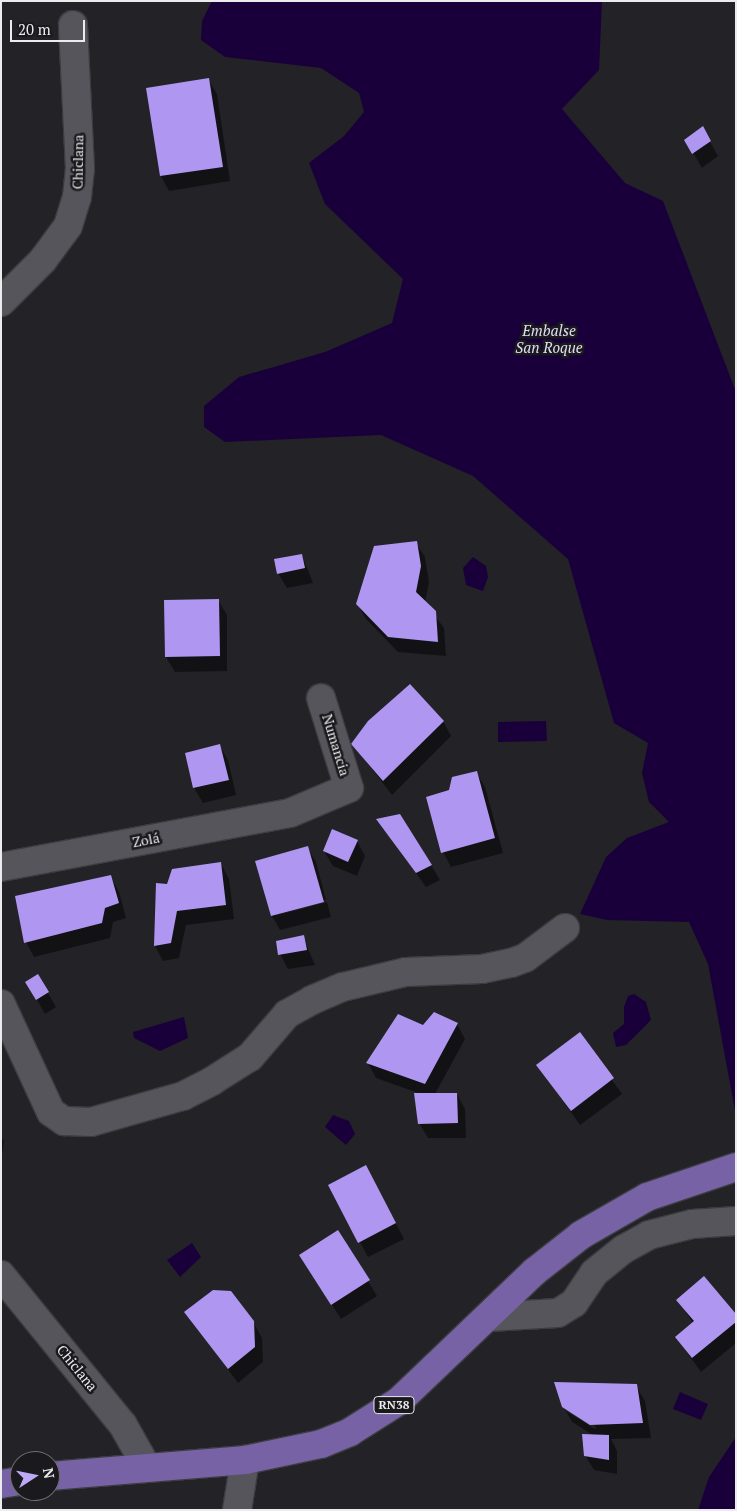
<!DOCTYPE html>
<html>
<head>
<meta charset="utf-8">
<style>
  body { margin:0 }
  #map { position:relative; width:737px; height:1511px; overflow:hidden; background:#232227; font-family:"PT Serif",serif }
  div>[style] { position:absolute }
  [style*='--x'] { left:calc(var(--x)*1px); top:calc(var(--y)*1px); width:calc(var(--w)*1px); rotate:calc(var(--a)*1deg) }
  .water>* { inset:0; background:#19003a }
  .shadow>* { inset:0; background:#0007 }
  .building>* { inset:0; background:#af97f1 }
  .roads { filter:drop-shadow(1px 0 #3d3c41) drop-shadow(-1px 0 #3d3c41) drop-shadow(0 1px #3d3c41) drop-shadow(0 -1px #3d3c41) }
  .minor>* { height:28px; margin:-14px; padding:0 14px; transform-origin:14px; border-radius:14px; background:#56555b }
  .major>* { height:28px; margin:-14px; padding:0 14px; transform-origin:14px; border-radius:14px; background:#7662a4 }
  span { translate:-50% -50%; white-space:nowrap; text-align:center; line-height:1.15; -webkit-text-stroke:5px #1a191d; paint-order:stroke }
  .shield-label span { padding:1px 4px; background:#1a191d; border:1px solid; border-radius:4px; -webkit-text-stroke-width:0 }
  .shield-label { font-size:12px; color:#ecebee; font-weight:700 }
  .street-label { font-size:14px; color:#ecebee }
  .water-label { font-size:15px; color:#e1dcf3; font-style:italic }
  .frame { position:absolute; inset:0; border:2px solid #ecebee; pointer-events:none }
  .north { position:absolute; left:10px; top:1451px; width:50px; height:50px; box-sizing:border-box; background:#1a191d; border:1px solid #6e6d71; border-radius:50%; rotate:79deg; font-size:14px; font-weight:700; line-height:20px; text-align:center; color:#ecebee }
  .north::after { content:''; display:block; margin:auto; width:18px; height:22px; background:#bda9f5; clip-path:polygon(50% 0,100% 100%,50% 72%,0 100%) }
  .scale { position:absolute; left:10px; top:20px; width:75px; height:22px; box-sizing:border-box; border:2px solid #ecebee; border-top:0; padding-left:6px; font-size:15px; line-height:18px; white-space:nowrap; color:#ecebee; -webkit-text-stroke:4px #1a191d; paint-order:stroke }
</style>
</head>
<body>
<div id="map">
  <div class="water">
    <div style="clip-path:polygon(212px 1px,602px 1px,599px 70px,562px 109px,625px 183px,663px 201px,736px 392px,736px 1116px,708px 964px,689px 922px,607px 920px,580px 914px,606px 857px,627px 838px,669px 822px,649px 802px,642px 773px,648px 743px,614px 723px,568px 559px,473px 476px,381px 435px,225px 442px,204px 427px,204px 406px,239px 377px,325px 352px,392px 323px,403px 279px,325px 204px,309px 163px,344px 136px,364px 112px,359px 93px,321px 68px,225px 57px,201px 40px,202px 21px)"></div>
    <div style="clip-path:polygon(473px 557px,486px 566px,488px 577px,483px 591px,466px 585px,463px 568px)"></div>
    <div style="clip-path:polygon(546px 721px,547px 741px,498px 742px,498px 722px)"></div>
    <div style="clip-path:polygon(634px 994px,646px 1002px,651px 1020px,626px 1045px,616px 1047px,613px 1033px,624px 1024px,624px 1007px,628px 996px)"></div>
    <div style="clip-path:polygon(184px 1017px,188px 1038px,160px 1051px,134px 1038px,133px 1032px)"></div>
    <div style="clip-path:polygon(333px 1115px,349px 1121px,355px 1134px,346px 1145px,325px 1127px)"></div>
    <div style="clip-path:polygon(192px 1243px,201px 1257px,180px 1277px,167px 1260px)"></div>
    <div style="clip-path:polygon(680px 1392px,708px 1404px,701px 1420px,673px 1409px)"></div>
    <div style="clip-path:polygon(736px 1437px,736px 1510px,698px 1510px,709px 1477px)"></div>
  </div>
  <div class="shadow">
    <div style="clip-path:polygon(208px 79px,217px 94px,230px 181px,169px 191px,161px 176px,148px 89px)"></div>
    <div style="clip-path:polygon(702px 128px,718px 156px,702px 168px,686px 140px)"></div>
    <div style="clip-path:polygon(416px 543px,425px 557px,429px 582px,425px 602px,444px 628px,446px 656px,398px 652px,366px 619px,357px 604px)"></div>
    <div style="clip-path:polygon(302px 555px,313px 583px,287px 588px,278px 573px)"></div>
    <div style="clip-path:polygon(218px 600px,227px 615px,227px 671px,175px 672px,166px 657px)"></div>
    <div style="clip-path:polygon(443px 721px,451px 736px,392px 795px,353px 744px)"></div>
    <div style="clip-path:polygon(219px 745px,228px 760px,236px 795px,203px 803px,194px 788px,186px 754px)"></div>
    <div style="clip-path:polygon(476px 772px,485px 787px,503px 853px,451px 867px,443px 852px,450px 791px)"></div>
    <div style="clip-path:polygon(378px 820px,431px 865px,440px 880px,426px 887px)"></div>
    <div style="clip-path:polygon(357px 841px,365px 856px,357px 876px,333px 866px,324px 851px)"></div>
    <div style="clip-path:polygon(307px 847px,316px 862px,326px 900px,274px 916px,327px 902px,331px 917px,280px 930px,272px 916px)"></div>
    <div style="clip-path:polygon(221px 864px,229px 879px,234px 919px,186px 925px,179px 958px,163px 961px,155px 946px,157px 885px,168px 886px)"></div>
    <div style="clip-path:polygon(111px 877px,119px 892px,126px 918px,113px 922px,110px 938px,34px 957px,26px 942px)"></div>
    <div style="clip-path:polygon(303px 937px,315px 965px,288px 969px,280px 954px)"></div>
    <div style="clip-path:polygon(38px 976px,56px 1007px,45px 1014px,27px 982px)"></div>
    <div style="clip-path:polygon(457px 1024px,465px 1039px,435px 1094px,457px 1094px,465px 1109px,466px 1138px,428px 1138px,419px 1123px,421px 1094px,376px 1078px,368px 1063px,424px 1027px)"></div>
    <div style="clip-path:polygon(579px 1034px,622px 1094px,580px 1125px,538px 1065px)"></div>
    <div style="clip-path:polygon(1px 1137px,4px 1141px,1px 1162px)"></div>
    <div style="clip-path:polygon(374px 1181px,404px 1239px,368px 1257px,330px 1186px)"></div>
    <div style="clip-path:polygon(338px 1232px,377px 1296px,341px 1319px,310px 1270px)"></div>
    <div style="clip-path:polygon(678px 1300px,736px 1316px,736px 1343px,701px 1372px,676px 1337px,693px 1323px)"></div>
    <div style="clip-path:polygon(186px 1312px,253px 1322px,262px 1338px,263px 1362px,238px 1383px)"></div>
    <div style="clip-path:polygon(evenodd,636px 1386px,645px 1401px,651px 1438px,611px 1439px,617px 1451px,617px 1474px,594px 1470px,585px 1455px,593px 1435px,572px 1422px,563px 1406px,636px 1386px,566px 1408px,596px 1427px,595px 1429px,566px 1411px,566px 1408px)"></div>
  </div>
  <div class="building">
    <div style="clip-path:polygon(209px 78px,223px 167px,160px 176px,146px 88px)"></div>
    <div style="clip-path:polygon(703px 126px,711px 141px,692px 154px,684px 140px)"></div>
    <div style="clip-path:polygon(417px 541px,421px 566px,416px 592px,436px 611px,438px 642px,388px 637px,356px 604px,374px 546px)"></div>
    <div style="clip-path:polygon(302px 554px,305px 568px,277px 574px,274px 559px)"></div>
    <div style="clip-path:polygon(219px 599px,220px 656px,165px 657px,164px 600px)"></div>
    <div style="clip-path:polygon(410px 684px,444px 721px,383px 781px,351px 744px,368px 721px)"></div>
    <div style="clip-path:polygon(220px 744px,229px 780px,193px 788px,185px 753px)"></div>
    <div style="clip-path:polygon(477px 771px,495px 838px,441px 853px,426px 797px,449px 790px,452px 777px)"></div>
    <div style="clip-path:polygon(400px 814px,432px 865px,416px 873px,376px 819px)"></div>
    <div style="clip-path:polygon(332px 829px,358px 840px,348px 862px,323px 851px)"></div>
    <div style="clip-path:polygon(308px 846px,324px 902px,271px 916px,255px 861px)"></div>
    <div style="clip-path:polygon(221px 862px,226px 905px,177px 911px,171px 943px,154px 946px,156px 883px,167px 884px,172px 869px)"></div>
    <div style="clip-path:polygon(111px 875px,119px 903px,105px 908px,102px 923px,24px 943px,15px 896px)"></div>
    <div style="clip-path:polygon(304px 935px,307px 950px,278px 955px,276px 941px)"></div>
    <div style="clip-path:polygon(38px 974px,49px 992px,36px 1000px,25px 982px)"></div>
    <div style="clip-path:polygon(434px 1012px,458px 1023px,425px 1084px,366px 1063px,398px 1014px,423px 1025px)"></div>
    <div style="clip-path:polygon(580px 1032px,614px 1078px,571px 1111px,536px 1065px)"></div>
    <div style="clip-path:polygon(414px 1093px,457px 1093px,458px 1123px,418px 1124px)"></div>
    <div style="clip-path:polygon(366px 1165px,396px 1223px,358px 1243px,328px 1185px)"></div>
    <div style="clip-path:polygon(338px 1230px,370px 1280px,331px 1305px,299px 1255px)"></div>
    <div style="clip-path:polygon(704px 1276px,736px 1314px,736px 1322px,692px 1358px,675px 1337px,694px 1321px,676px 1300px)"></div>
    <div style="clip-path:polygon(213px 1290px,231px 1291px,254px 1321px,255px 1347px,228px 1369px,184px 1312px)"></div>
    <div style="clip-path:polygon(554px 1382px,637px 1384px,643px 1423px,590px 1425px,562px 1407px)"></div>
    <div style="clip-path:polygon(582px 1434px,609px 1435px,609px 1460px,584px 1456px)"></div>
  </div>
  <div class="roads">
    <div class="minor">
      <div style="--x:1;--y:302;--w:59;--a:-45"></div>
      <div style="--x:43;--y:260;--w:42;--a:-53.7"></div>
      <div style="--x:68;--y:226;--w:30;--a:-73"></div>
      <div style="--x:77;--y:197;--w:28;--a:-84"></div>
      <div style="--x:80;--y:169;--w:144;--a:-92.8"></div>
      <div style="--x:1;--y:867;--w:294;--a:-10.6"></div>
      <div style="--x:290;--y:813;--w:64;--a:-23"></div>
      <div style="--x:349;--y:788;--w:94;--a:-107.3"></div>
      <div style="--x:1;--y:1004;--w:119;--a:65.2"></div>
      <div style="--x:51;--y:1112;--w:16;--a:35"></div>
      <div style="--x:64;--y:1121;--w:27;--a:2"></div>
      <div style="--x:91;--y:1122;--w:96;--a:-15.8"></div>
      <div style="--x:183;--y:1096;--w:33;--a:-27"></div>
      <div style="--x:212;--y:1081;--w:45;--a:-32.3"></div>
      <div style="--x:250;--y:1057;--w:57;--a:-49.3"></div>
      <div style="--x:287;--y:1014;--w:29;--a:-29"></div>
      <div style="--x:312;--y:1000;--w:34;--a:-23"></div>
      <div style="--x:343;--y:987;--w:65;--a:-13.4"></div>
      <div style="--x:406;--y:972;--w:76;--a:-2.3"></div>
      <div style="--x:482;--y:969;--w:30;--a:-12"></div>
      <div style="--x:511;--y:963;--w:15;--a:-20"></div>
      <div style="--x:525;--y:958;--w:50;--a:-36.9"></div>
      <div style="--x:1;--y:1275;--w:193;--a:50.9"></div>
      <div style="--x:123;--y:1425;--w:47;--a:60.7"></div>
      <div style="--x:489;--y:1317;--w:69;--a:-3.3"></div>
      <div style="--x:558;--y:1313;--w:19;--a:-32"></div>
      <div style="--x:574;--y:1303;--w:36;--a:-56"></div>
      <div style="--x:594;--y:1273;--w:38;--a:-39"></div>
      <div style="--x:624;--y:1249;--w:29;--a:-29"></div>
      <div style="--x:649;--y:1235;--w:44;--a:-14.3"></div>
      <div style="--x:692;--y:1224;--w:44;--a:-3.9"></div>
      <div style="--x:237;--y:1510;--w:51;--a:-80.9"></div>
    </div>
    <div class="major">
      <div style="--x:50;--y:1476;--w:196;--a:-4.7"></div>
      <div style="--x:245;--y:1460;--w:78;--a:-11.9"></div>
      <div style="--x:321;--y:1444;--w:31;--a:-22"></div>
      <div style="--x:350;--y:1432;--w:58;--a:-32.3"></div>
      <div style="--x:399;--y:1401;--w:187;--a:-43.7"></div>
      <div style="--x:534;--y:1272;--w:60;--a:-38.2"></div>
      <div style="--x:581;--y:1235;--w:76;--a:-29.9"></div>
      <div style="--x:647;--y:1197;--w:94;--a:-18.6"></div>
      <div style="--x:1;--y:1484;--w:19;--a:-9"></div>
    </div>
  </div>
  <div class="shield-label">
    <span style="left:394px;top:1405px">RN38</span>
  </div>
  <div class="street-label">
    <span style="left:78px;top:162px;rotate:-89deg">Chiclana</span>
    <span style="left:336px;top:745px;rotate:73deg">Numancia</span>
    <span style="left:146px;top:840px;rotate:-11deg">Zolá</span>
    <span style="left:77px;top:1368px;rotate:51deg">Chiclana</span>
  </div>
  <div class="water-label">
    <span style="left:549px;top:339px">Embalse<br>San Roque</span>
  </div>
  <div class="frame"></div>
  <div class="north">N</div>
  <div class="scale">20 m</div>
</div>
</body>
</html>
